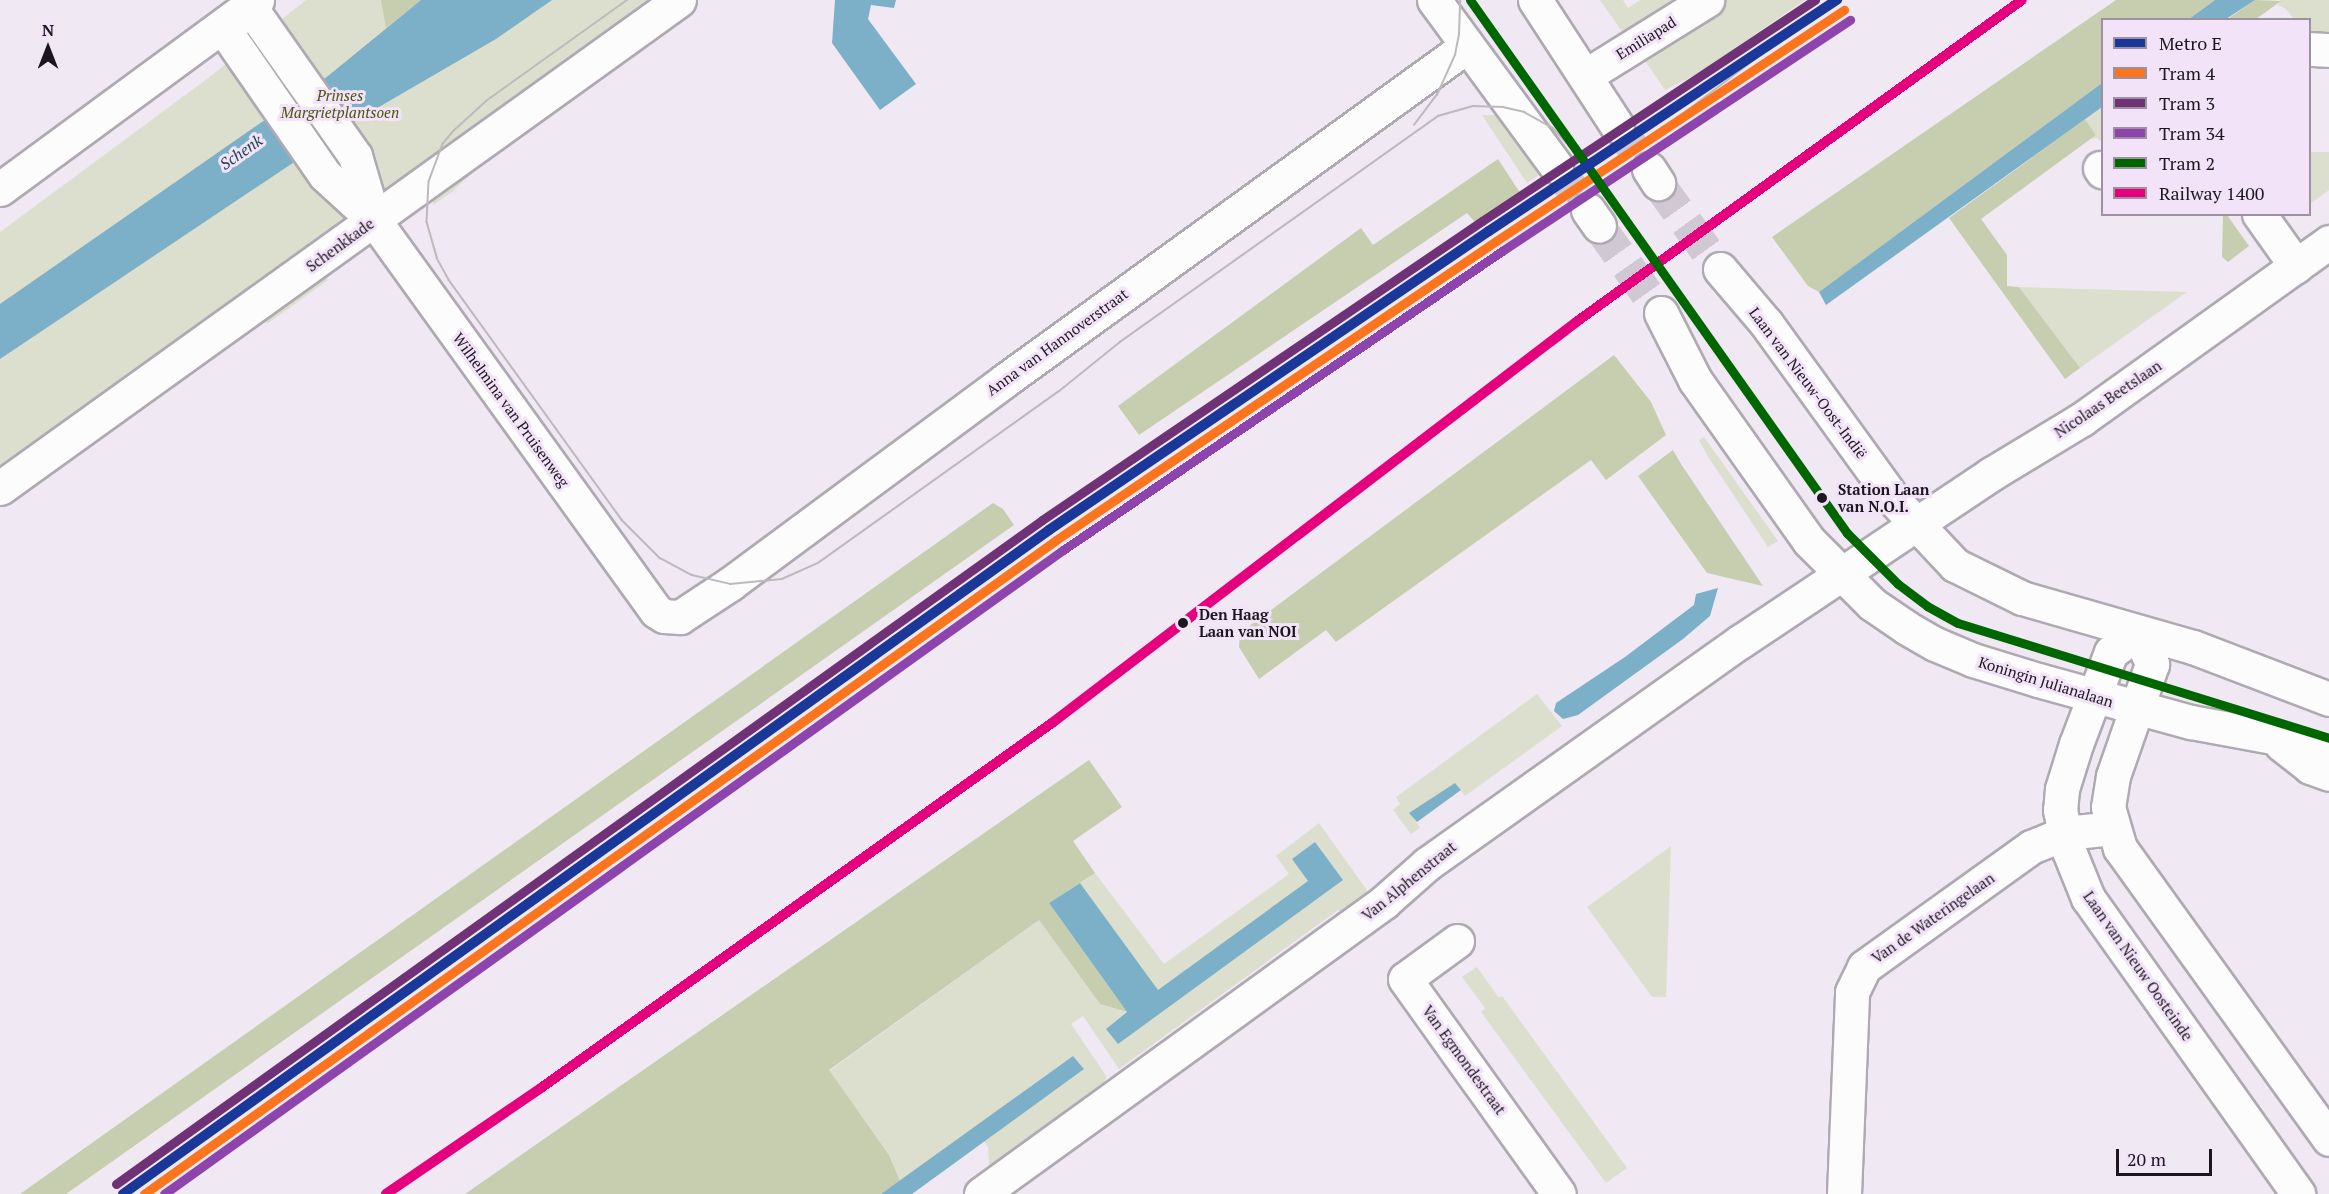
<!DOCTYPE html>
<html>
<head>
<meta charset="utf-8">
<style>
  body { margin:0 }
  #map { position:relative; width:2329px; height:1194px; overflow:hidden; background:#f0e8f3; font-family:"PT Serif",serif }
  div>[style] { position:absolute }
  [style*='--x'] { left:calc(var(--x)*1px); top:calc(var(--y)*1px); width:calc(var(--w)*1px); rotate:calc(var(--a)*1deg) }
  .green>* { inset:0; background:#dcdfce }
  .forest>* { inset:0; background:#c7ceaf }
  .water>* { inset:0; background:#7cb0c8 }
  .major-tunnel>* { height:33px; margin-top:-16.5px; transform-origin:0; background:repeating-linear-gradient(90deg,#d0c9d3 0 33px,transparent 0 49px) }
  .roads { filter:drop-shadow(2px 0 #afa9b2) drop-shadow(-2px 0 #afa9b2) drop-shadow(0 2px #afa9b2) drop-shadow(0 -2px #afa9b2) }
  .minor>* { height:33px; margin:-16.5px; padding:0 16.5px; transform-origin:16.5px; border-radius:16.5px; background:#fdfcfd }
  .major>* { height:33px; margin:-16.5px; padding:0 16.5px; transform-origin:16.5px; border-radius:16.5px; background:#fdfcfd }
  .tram>* { height:1.5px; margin:-0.75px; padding:0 0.75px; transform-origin:0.75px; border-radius:0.75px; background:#bcbabd }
  .rail-1>* { height:10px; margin:-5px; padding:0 5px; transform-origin:5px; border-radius:5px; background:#e5007d }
  .tram-1>* { height:9px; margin:-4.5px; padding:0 4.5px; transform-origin:4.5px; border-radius:4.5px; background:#fc751c }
  .tram-2>* { height:9px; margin:-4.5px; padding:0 4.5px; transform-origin:4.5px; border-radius:4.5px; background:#703276 }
  .tram-3>* { height:9px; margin:-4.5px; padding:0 4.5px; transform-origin:4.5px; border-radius:4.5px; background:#8e44ad }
  .tram-4>* { height:9px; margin:-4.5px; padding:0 4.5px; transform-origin:4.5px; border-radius:4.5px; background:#060 }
  .metro-1>* { height:10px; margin:-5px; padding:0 5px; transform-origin:5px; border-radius:5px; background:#1a389a }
  .dots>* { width:16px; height:16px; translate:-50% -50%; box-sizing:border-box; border:3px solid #f2e3f8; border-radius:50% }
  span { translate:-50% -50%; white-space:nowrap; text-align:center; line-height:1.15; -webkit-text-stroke:6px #f2e3f8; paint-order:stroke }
  .street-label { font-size:15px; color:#1c171e }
  .park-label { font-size:15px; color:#47560f; font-style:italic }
  .stop-label { font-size:15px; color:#1c171e; font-weight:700 }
  .left { translate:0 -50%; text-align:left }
  .water-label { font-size:16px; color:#1e424f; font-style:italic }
  .legend { position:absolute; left:2101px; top:18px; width:210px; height:198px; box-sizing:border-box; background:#f2e3f8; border:2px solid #9c91a1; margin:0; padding:8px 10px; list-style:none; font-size:18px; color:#1c171e }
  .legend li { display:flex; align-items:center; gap:12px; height:30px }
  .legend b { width:30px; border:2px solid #9c91a1 }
  .north { position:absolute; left:18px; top:18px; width:60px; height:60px; -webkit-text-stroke:4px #f2e3f8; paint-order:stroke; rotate:0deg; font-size:16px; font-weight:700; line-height:24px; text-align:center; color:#1c171e }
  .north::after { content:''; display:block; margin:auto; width:21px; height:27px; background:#1c171e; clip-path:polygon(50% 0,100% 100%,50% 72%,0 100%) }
  .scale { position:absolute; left:2116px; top:1149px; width:96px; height:27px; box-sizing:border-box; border:3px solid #1c171e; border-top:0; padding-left:8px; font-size:18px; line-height:21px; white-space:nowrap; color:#1c171e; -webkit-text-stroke:4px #f2e3f8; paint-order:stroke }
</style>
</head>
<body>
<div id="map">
  <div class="green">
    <div style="clip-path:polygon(306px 0,657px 0,0 470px,0 232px,211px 76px)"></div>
    <div style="clip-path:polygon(1600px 0,1623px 0,1628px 8px,1640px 0,1687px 0,1628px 40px)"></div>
    <div style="clip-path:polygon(1721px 0,1805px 0,1697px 74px,1665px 90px,1637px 49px)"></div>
    <div style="clip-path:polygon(2280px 0,2329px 0,2329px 41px,2310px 40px,2310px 20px,2294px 19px,2286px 9px,2278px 5px)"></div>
    <div style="clip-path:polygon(2102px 107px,2102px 142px,2096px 138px,2089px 139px,2096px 135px,2085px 119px)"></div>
    <div style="clip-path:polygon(1482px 115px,1497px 115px,1508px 123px,1545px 171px,1527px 183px)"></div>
    <div style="clip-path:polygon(525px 123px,452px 192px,433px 205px,434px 184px)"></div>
    <div style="clip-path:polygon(2310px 152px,2329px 152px,2329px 190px,2310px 204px)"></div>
    <div style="clip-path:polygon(319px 268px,328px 280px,267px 324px,259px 312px)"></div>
    <div style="clip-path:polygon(2019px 287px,2187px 292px,2080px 368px)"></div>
    <div style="clip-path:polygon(1704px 437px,1778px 541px,1768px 547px,1707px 455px,1699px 440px)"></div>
    <div style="clip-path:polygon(1537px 694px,1562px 726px,1465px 796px,1455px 783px,1410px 813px,1420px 828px,1411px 834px,1393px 810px,1400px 804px,1396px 797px)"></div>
    <div style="clip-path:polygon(1319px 823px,1369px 893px,1341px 913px,1338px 910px,1119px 1069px,1083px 1016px,1071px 1024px,1107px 1077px,1102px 1084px,1009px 1151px,1014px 1158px,990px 1178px,988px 1147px,984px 1141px,1084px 1069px,1073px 1056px,900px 1181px,889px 1155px,829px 1071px,1039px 920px,1100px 1004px,1127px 1012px,1106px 1029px,1308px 881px,1158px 991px,1080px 883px,1095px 873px,1164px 964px,1289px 874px,1276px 856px)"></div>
    <div style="clip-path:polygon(1671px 846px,1666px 997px,1652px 997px,1587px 907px)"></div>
    <div style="clip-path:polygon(1477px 967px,1499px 998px,1502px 996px,1627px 1168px,1606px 1183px,1481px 1012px,1485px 1008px,1462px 977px)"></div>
  </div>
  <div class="forest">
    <div style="clip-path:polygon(381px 0,421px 0,386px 28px)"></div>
    <div style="clip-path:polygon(2116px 0,2215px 0,2189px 19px,2102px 20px,2102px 83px,1819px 292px,1808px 286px,1772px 237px)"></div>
    <div style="clip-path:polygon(2255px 0,2281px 1px,2256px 19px,2226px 20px)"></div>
    <div style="clip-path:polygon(2085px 119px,2096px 135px,1981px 219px,2007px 255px,2007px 286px,2019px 287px,2080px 368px,2065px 379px,1949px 218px)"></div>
    <div style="clip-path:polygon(1498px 159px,1524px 199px,1480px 228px,1467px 213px,1139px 435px,1118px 406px,1361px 228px,1373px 245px)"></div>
    <div style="clip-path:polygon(2223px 215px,2227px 215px,2249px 246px,2228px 262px,2222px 257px)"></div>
    <div style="clip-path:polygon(1614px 355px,1651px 402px,1666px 435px,1606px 480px,1591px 460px,1336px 642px,1326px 630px,1259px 679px,1239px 647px,1240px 633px)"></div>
    <div style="clip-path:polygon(1673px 450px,1681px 464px,1763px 586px,1707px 573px,1638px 476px)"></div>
    <div style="clip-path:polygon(993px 503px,1003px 509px,1014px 525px,66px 1194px,20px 1194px)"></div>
    <div style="clip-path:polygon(1089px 760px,1122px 807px,1073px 841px,1095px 873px,1049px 903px,1127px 1012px,1100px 1004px,1039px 920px,829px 1070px,889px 1155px,900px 1181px,881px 1194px,465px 1194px)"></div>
  </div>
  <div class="water">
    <div style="clip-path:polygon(421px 0,552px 0,496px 39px,360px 118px,0 359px,0 304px,328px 76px)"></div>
    <div style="clip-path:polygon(835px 0,896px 0,894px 8px,871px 5px,868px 19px,916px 84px,880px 110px,832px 43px)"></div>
    <div style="clip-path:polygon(2215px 0,2255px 0,2226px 19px,2189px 19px)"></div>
    <div style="clip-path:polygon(2102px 83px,2102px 107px,1826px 305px,1819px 292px)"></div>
    <div style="clip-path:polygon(1718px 588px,1710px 616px,1683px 639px,1578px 715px,1563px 719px,1554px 711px,1556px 703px,1625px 657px,1694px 605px,1696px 594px)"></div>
    <div style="clip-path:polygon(1455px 783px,1461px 790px,1417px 822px,1409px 813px)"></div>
    <div style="clip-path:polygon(1315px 842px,1343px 880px,1118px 1044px,1106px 1029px,1127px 1012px,1049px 903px,1080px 883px,1158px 990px,1308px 881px,1292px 859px)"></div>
    <div style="clip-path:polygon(1073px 1056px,1084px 1069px,912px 1194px,881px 1194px)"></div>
  </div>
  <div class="major-tunnel">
    <div style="--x:1617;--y:126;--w:54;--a:53.3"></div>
    <div style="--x:1556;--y:166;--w:54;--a:54"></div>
    <div style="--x:1658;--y:183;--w:106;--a:54.2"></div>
    <div style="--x:1599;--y:226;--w:107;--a:54.5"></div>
  </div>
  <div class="roads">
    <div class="minor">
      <div style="--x:235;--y:17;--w:19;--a:111"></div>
      <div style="--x:228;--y:35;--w:170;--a:55.3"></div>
      <div style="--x:325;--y:175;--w:67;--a:42.6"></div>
      <div style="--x:374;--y:220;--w:482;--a:54.2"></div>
      <div style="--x:656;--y:611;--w:9;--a:32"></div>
      <div style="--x:664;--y:616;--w:16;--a:4"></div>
      <div style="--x:680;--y:617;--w:60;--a:-33.4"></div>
      <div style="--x:730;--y:584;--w:341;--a:-36.5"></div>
      <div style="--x:1004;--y:381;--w:571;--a:-35.89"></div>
      <div style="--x:235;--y:17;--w:20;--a:-9"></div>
      <div style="--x:255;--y:14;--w:174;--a:54.8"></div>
      <div style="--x:355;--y:156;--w:67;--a:73.5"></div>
      <div style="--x:2310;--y:49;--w:19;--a:3"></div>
      <div style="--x:1585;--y:76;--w:144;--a:-31.9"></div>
      <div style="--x:2100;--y:168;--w:4;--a:56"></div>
      <div style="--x:2259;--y:214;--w:64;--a:54.6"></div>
      <div style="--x:2281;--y:744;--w:37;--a:38"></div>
      <div style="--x:2310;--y:767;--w:20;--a:20"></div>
      <div style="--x:1457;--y:941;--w:64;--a:143.8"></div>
      <div style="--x:1405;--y:979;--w:264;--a:54.4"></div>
      <div style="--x:981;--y:1194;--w:498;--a:-35.9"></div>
      <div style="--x:1384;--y:902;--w:57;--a:-41.5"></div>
      <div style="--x:1427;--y:864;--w:385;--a:-35.4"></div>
      <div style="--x:1741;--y:641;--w:301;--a:-33.7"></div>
      <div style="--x:1991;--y:474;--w:106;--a:-31.1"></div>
      <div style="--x:2082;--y:419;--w:304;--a:-35.6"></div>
      <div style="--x:1844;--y:1194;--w:202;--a:-87.7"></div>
      <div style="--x:1852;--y:992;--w:28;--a:-64"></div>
      <div style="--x:1864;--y:967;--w:206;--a:-35.7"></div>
      <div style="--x:2031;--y:847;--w:37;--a:-22"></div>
      <div style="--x:2065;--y:833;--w:48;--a:-5.9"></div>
    </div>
    <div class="major">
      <div style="--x:1434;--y:0;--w:206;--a:53.7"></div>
      <div style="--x:1535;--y:0;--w:150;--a:56.9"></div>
      <div style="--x:1649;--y:169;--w:17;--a:57"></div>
      <div style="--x:0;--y:189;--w:319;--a:-36.3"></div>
      <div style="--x:1588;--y:210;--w:19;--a:55"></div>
      <div style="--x:1720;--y:269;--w:71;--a:49.6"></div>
      <div style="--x:1766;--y:323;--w:218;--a:54.1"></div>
      <div style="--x:1894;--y:500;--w:89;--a:46.8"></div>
      <div style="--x:1955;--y:565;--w:75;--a:26.2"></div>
      <div style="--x:2022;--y:598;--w:178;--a:16"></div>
      <div style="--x:2193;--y:647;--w:146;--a:20.9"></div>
      <div style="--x:1661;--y:313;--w:75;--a:63.1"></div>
      <div style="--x:1695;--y:380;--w:197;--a:54.7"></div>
      <div style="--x:1809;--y:541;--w:89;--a:45"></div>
      <div style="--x:1872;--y:604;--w:42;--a:34.4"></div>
      <div style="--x:1907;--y:628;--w:32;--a:30"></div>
      <div style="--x:1935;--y:644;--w:41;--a:22.8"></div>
      <div style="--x:1973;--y:660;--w:68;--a:17.1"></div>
      <div style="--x:2038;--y:680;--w:159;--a:15.4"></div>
      <div style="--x:2191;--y:722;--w:83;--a:10.4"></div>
      <div style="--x:2273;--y:737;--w:59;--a:18.7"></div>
      <div style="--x:0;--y:488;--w:836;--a:-35.7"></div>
      <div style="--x:2138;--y:632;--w:34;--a:143"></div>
      <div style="--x:2111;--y:652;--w:98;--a:110.8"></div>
      <div style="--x:2076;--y:744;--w:47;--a:107.3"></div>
      <div style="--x:2062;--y:789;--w:21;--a:95"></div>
      <div style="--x:2060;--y:810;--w:42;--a:77.6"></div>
      <div style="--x:2069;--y:851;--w:51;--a:68"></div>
      <div style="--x:2088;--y:898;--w:363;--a:54.6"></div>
      <div style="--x:2138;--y:632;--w:35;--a:66"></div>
      <div style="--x:2152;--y:664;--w:119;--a:109.2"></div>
      <div style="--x:2113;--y:776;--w:31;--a:99"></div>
      <div style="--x:2108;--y:807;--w:43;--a:73.7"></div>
      <div style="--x:2120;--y:848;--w:358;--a:54.3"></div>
    </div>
  </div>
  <div class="tram">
    <div style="--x:628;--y:0;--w:173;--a:144.4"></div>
    <div style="--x:487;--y:101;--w:45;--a:137.7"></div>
    <div style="--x:454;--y:131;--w:17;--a:130"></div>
    <div style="--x:443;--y:144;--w:40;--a:110.2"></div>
    <div style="--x:429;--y:182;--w:40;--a:92.9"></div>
    <div style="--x:427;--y:222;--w:37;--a:74"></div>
    <div style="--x:437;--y:258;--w:25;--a:61"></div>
    <div style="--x:449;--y:280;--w:296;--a:54.2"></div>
    <div style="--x:622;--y:520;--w:54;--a:45"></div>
    <div style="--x:660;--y:558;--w:36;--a:28"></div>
    <div style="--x:692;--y:575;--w:39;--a:13"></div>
    <div style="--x:730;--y:584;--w:52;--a:-5.5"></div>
    <div style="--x:782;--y:579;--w:39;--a:-24"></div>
    <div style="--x:818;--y:563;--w:295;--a:-35.5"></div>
    <div style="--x:1058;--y:392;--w:80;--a:-38.9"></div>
    <div style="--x:1120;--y:342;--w:390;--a:-35.4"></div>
    <div style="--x:1438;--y:116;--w:36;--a:-16"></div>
    <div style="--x:1473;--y:106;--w:30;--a:2"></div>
    <div style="--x:1503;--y:107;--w:22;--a:13"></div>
    <div style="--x:1524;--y:112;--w:33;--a:29"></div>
    <div style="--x:1553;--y:128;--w:47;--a:47.6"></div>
    <div style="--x:1414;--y:125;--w:38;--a:-53"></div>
    <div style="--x:1437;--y:95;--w:44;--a:-65.8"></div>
    <div style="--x:1455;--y:55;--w:21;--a:-79"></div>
    <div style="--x:1459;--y:34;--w:34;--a:-88"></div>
    <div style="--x:1568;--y:201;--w:303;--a:-37.2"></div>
  </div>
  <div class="rail-1">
    <div style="--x:386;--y:1194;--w:188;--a:-34.4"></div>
    <div style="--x:541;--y:1088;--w:628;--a:-35.54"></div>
    <div style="--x:1052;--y:723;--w:663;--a:-37.41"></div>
    <div style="--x:1579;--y:320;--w:546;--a:-35.84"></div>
  </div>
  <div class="tram-1">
    <div style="--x:144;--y:1194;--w:1122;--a:-35.64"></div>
    <div style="--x:1056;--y:540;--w:532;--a:-34.2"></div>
    <div style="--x:1496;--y:241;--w:418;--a:-33.6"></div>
  </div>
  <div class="tram-2">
    <div style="--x:116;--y:1184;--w:1139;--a:-35.64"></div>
    <div style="--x:1042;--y:520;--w:532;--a:-34.2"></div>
    <div style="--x:1482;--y:221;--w:400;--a:-33.6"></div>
  </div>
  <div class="tram-3">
    <div style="--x:164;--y:1194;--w:1106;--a:-35.62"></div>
    <div style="--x:1063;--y:550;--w:531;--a:-34.26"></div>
    <div style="--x:1502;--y:251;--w:418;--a:-33.6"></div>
  </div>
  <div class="tram-4">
    <div style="--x:1470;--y:0;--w:653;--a:54.73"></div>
    <div style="--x:1847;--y:533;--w:72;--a:45"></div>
    <div style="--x:1898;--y:584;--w:36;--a:37"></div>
    <div style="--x:1927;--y:606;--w:35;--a:29"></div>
    <div style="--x:1958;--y:623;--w:388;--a:17.2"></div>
  </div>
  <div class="metro-1">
    <div style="--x:123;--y:1194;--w:1139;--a:-35.64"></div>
    <div style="--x:1049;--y:530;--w:532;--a:-34.2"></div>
    <div style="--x:1489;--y:231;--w:418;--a:-33.6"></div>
  </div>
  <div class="dots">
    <div style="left:1822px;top:498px;background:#1c171e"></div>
    <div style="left:1183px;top:623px;background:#1c171e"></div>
  </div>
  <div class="street-label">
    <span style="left:1646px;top:38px;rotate:-32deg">Emiliapad</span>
    <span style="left:340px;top:245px;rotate:-36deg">Schenkkade</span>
    <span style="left:1057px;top:342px;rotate:-36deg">Anna van Hannoverstraat</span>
    <span style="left:1808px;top:383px;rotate:53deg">Laan van Nieuw-Oost-Indië</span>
    <span style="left:2108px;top:399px;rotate:-34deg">Nicolaas Beetslaan</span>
    <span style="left:511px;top:410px;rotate:54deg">Wilhelmina van Pruisenweg</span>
    <span style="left:2046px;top:682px;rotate:17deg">Koningin Julianalaan</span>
    <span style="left:1409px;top:881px;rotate:-39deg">Van Alphenstraat</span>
    <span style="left:1933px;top:918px;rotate:-35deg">Van de Wateringelaan</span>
    <span style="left:2138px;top:966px;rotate:55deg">Laan van Nieuw Oosteinde</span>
    <span style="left:1464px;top:1060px;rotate:54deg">Van Egmondestraat</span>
  </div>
  <div class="park-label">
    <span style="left:340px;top:104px">Prinses<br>Margrietplantsoen</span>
  </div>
  <div class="stop-label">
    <span class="left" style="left:1838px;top:498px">Station Laan<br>van N.O.I.</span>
    <span class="left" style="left:1199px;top:623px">Den Haag<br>Laan van NOI</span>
  </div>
  <div class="water-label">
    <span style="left:241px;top:152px;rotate:-35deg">Schenk</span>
  </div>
  <ul class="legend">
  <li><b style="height:8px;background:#1a389a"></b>Metro E</li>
  <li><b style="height:8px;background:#fc751c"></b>Tram 4</li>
  <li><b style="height:8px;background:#703276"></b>Tram 3</li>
  <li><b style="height:8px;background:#8e44ad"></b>Tram 34</li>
  <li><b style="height:8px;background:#060"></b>Tram 2</li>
  <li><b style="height:8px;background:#e5007d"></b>Railway 1400</li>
  </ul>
  <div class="north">N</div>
  <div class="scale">20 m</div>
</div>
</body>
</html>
